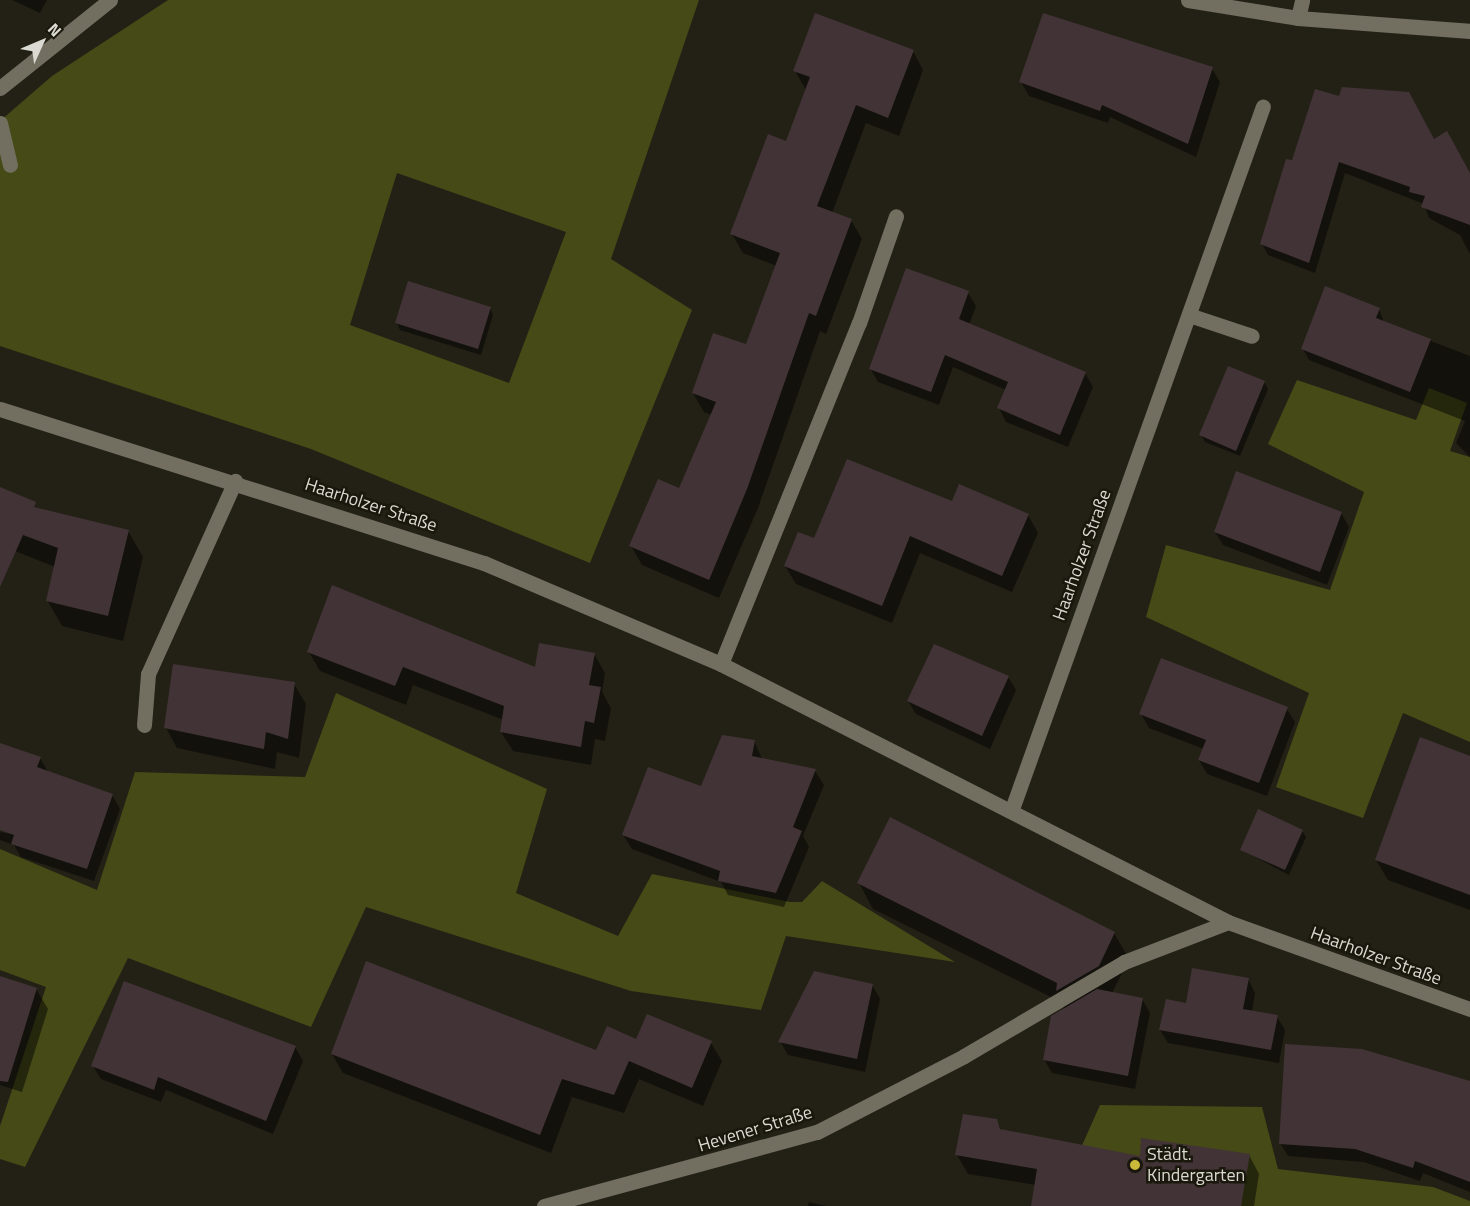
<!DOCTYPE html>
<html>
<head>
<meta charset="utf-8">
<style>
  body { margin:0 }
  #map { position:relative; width:1470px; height:1206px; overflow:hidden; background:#232115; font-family:"Titillium Web",sans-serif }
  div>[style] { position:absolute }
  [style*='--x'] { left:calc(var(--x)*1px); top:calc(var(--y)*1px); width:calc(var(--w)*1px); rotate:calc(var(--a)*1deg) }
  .green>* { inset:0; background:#454a16 }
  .shadow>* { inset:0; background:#0007 }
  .building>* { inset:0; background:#423337 }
  .minor>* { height:15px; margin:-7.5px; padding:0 7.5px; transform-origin:7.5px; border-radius:7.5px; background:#726f61 }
  .dots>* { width:16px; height:16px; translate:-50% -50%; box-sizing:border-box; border:3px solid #1a180c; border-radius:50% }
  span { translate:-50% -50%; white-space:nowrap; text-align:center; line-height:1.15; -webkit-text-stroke:5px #1a180c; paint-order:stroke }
  .street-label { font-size:18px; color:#dbdad2 }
  .poi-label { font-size:18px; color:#dbdad2 }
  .left { translate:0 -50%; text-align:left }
  .north { position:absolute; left:12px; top:12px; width:60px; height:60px; -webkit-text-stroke:4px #1a180c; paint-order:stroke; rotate:46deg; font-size:16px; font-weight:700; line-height:24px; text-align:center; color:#dbdad2 }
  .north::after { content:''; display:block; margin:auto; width:21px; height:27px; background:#dbdad2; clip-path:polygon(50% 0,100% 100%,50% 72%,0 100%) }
</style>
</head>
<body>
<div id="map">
  <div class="green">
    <div style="clip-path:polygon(evenodd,168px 0,699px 0,611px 259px,692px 310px,590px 563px,311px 449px,0 346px,0 121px,52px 76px,168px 0,397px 173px,566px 232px,509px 383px,350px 325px,397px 173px)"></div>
    <div style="clip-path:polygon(1297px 380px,1416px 420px,1429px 388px,1467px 403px,1450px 451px,1470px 457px,1470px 742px,1403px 713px,1363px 818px,1276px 787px,1309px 693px,1146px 617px,1166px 545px,1330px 590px,1364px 492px,1268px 444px)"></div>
    <div style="clip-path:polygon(336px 693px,547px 789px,516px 893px,618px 936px,652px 874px,790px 902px,802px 902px,822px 881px,955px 962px,786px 936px,761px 1010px,631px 991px,366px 907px,311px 1027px,128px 958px,25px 1167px,0 1159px,0 1126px,46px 987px,0 970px,0 849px,97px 890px,135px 772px,305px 777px)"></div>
    <div style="clip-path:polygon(1100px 1105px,1262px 1107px,1278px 1169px,1433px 1187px,1470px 1201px,1470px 1206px,1055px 1206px)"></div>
  </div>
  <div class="shadow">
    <div style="clip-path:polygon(12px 0,47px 0,40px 13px)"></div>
    <div style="clip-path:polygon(913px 51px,923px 70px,899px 136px,866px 123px,832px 213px,851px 220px,862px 239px,826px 334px,820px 331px,758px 508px,719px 598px,642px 565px,631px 546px,680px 490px,712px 415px,704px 412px,693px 393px,747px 346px,777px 266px,743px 253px,732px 234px,787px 143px,806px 90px,795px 71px)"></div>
    <div style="clip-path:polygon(1212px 69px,1220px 82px,1196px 157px,1110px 117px,1108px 123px,1029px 96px,1021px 82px)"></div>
    <div style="clip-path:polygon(1440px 152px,1470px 177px,1470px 254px,1460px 235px,1429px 218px,1424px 204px,1345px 173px,1315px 273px,1268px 255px,1262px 244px,1287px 160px)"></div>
    <div style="clip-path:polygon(968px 293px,976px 306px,969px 325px,1085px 373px,1093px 387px,1068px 447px,1006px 422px,999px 408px,1006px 390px,953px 367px,939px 405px,878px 382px,870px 368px)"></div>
    <div style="clip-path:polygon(490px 308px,493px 315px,481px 355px,400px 330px,397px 323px)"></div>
    <div style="clip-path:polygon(1379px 309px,1384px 323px,1470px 356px,1470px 457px,1456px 443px,1465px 421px,1309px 360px,1303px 349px)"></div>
    <div style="clip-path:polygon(1264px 382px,1268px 389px,1240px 456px,1205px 442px,1201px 435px)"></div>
    <div style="clip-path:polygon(0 490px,38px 509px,128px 531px,143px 557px,123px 641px,62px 626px,47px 600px,55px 567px,0 545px)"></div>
    <div style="clip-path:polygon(953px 503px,1028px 515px,1038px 533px,1012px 592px,920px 553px,892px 623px,796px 584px,785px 566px,815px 540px)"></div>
    <div style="clip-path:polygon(1341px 513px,1349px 527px,1327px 585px,1223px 545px,1215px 532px)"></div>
    <div style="clip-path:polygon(309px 652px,536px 669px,594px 654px,605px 673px,602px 692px,611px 708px,605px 741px,595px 739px,591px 765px,513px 751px,501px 732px,504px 720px,413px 685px,406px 705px,320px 671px)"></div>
    <div style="clip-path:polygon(1008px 677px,1016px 690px,990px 749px,916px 714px,908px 701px)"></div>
    <div style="clip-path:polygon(294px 684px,306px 704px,299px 758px,277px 752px,275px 769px,177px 748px,166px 728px)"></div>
    <div style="clip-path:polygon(1287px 709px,1295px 722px,1267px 796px,1207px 774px,1199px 760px,1204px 749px,1149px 728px,1141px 714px)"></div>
    <div style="clip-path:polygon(754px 741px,762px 759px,815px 771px,824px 785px,803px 836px,809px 847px,784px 907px,728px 895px,721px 882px,632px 849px,623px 835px,702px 787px)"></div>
    <div style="clip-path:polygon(0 744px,40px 758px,48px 772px,112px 795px,120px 809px,94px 881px,21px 857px,14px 845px,0 840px,0 832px,21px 836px,0 829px)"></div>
    <div style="clip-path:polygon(1470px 758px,1470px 910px,1388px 880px,1376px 860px)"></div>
    <div style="clip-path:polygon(1302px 831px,1306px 837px,1289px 875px,1242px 850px)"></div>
    <div style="clip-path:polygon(859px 883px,1114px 933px,1129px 959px,1112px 993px,1142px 999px,1150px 1013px,1135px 1089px,1052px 1073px,1044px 1059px,1065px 1004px,873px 909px)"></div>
    <div style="clip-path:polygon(0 978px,36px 989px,48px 1009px,22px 1092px,0 1085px)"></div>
    <div style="clip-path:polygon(1248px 979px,1255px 993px,1252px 1012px,1277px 1017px,1285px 1030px,1279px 1063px,1168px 1043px,1160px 1030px,1187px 1005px)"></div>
    <div style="clip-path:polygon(872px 985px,880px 999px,865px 1072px,788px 1055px,780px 1041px)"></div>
    <div style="clip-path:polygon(637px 1041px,711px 1043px,722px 1061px,703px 1106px,639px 1079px,624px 1113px,572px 1097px,551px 1153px,343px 1073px,332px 1054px,597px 1052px)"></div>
    <div style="clip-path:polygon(295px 1047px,303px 1061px,273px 1134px,166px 1090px,161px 1102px,101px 1079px,93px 1066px)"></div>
    <div style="clip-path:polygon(1470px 1092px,1470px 1192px,1423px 1173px,1420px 1181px,1364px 1162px,1288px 1156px,1280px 1143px)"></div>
    <div style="clip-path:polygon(996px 1120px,1002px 1131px,1141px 1158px,1249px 1155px,1259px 1174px,1254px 1206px,1034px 1206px,1036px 1185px,968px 1174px,957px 1155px)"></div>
    <div style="clip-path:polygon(809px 1202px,826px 1206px,808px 1206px)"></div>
  </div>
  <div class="building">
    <div style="clip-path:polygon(815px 13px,914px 50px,888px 118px,856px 105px,817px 206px,852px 219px,816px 316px,809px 313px,747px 489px,709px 580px,629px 546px,658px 479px,679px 488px,716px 402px,692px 393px,713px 333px,746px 344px,780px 253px,730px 234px,768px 134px,786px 141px,810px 77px,793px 71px)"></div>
    <div style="clip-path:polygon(1043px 13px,1213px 67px,1188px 144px,1102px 105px,1100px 111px,1019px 82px)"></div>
    <div style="clip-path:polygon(1342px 87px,1409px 92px,1434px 139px,1447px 131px,1470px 173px,1470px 225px,1421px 207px,1425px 196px,1409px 192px,1410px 187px,1339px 162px,1309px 263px,1260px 244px,1286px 159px,1292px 160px,1315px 89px,1339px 96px)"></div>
    <div style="clip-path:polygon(906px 268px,969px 291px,959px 319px,1086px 372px,1060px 435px,997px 408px,1008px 382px,945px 355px,931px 392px,869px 369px)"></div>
    <div style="clip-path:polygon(408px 281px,491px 307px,478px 349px,395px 323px)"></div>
    <div style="clip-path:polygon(1325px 286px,1380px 308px,1376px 318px,1431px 339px,1410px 392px,1301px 349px)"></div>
    <div style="clip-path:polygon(1228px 366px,1265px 381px,1236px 451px,1199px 435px)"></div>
    <div style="clip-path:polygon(847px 459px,952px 501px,959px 484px,1029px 514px,1002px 576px,910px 536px,882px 606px,784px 566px,798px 532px,814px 538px)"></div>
    <div style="clip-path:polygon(1236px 471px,1342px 512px,1320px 572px,1214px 532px)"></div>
    <div style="clip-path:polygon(0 487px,36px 502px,34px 507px,129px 530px,108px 616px,46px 601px,58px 548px,23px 535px,0 587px)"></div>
    <div style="clip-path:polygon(332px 585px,535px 667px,539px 643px,595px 653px,589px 685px,601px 687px,594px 723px,585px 721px,581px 747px,500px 732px,504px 706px,403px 667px,395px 686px,307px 652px)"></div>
    <div style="clip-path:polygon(934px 644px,1009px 676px,982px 736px,907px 701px)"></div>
    <div style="clip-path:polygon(1161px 658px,1288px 707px,1259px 783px,1198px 760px,1206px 740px,1139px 714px)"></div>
    <div style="clip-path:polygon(173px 664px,295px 682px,288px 739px,266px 732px,264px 749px,164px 728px)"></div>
    <div style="clip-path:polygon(722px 735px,755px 740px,752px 756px,816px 769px,793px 827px,802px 831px,776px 893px,718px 881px,720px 871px,622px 835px,648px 767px,701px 786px)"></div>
    <div style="clip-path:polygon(1420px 737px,1470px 756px,1470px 895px,1375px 860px)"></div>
    <div style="clip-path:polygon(0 743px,41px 757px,37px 767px,113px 794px,87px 869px,11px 844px,14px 835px,0 830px)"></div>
    <div style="clip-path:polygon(1258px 809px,1303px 830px,1285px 870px,1240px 850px)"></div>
    <div style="clip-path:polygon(890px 817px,1115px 932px,1099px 966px,1056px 991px,1057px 983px,857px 883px)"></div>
    <div style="clip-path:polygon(366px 961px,596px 1050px,607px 1026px,636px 1039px,647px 1014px,712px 1041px,692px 1088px,629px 1061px,614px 1095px,562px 1079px,540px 1135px,331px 1054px)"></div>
    <div style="clip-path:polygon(1192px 968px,1249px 978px,1243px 1009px,1278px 1015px,1271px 1050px,1159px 1030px,1166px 999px,1186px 1003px)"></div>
    <div style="clip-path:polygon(814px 971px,873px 984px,857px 1059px,778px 1042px)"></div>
    <div style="clip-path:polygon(0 976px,37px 988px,8px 1082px,0 1081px)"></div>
    <div style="clip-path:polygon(124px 981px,296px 1046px,266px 1121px,158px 1077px,154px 1090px,91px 1066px)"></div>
    <div style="clip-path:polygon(1097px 989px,1143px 998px,1128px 1076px,1043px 1060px,1051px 1016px)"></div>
    <div style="clip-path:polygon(1285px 1044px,1362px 1049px,1470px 1081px,1470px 1182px,1415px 1161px,1413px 1168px,1355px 1149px,1279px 1144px)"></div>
    <div style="clip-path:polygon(963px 1114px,997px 1119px,1000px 1129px,1140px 1156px,1141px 1138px,1250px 1154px,1241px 1206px,1031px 1206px,1037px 1169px,955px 1155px)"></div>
  </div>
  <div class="minor">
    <div style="--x:1188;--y:0;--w:111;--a:9.3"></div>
    <div style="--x:1298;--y:18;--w:172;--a:4.3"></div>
    <div style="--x:1298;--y:18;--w:18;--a:-77"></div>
    <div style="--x:0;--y:88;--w:141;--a:-38.7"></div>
    <div style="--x:0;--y:123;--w:43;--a:76.6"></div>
    <div style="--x:1189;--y:315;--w:66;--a:18.4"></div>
    <div style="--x:0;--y:409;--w:508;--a:17.65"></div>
    <div style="--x:484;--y:563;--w:258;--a:23.1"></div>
    <div style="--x:721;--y:664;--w:569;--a:26.97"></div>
    <div style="--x:1228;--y:922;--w:257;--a:19.8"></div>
    <div style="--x:721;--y:664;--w:368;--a:-68"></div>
    <div style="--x:859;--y:323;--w:113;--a:-70.9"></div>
    <div style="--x:144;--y:725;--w:51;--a:-85.5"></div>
    <div style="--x:148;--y:674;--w:212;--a:-65.7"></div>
    <div style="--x:1012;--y:809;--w:746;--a:-70.35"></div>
    <div style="--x:544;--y:1206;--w:283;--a:-15.2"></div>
    <div style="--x:817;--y:1132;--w:165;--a:-27.3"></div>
    <div style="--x:964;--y:1056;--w:186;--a:-30.4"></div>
    <div style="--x:1124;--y:962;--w:111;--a:-21"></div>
  </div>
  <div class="dots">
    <div style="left:1135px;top:1165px;background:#cbb939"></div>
  </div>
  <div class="street-label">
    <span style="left:371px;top:505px;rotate:18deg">Haarholzer Straße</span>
    <span style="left:1082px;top:555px;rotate:-70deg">Haarholzer Straße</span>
    <span style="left:1376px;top:956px;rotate:20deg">Haarholzer Straße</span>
    <span style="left:755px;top:1129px;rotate:-17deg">Hevener Straße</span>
  </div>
  <div class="poi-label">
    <span class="left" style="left:1147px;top:1165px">Städt.<br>Kindergarten</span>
  </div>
  <div class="north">N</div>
</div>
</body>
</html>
